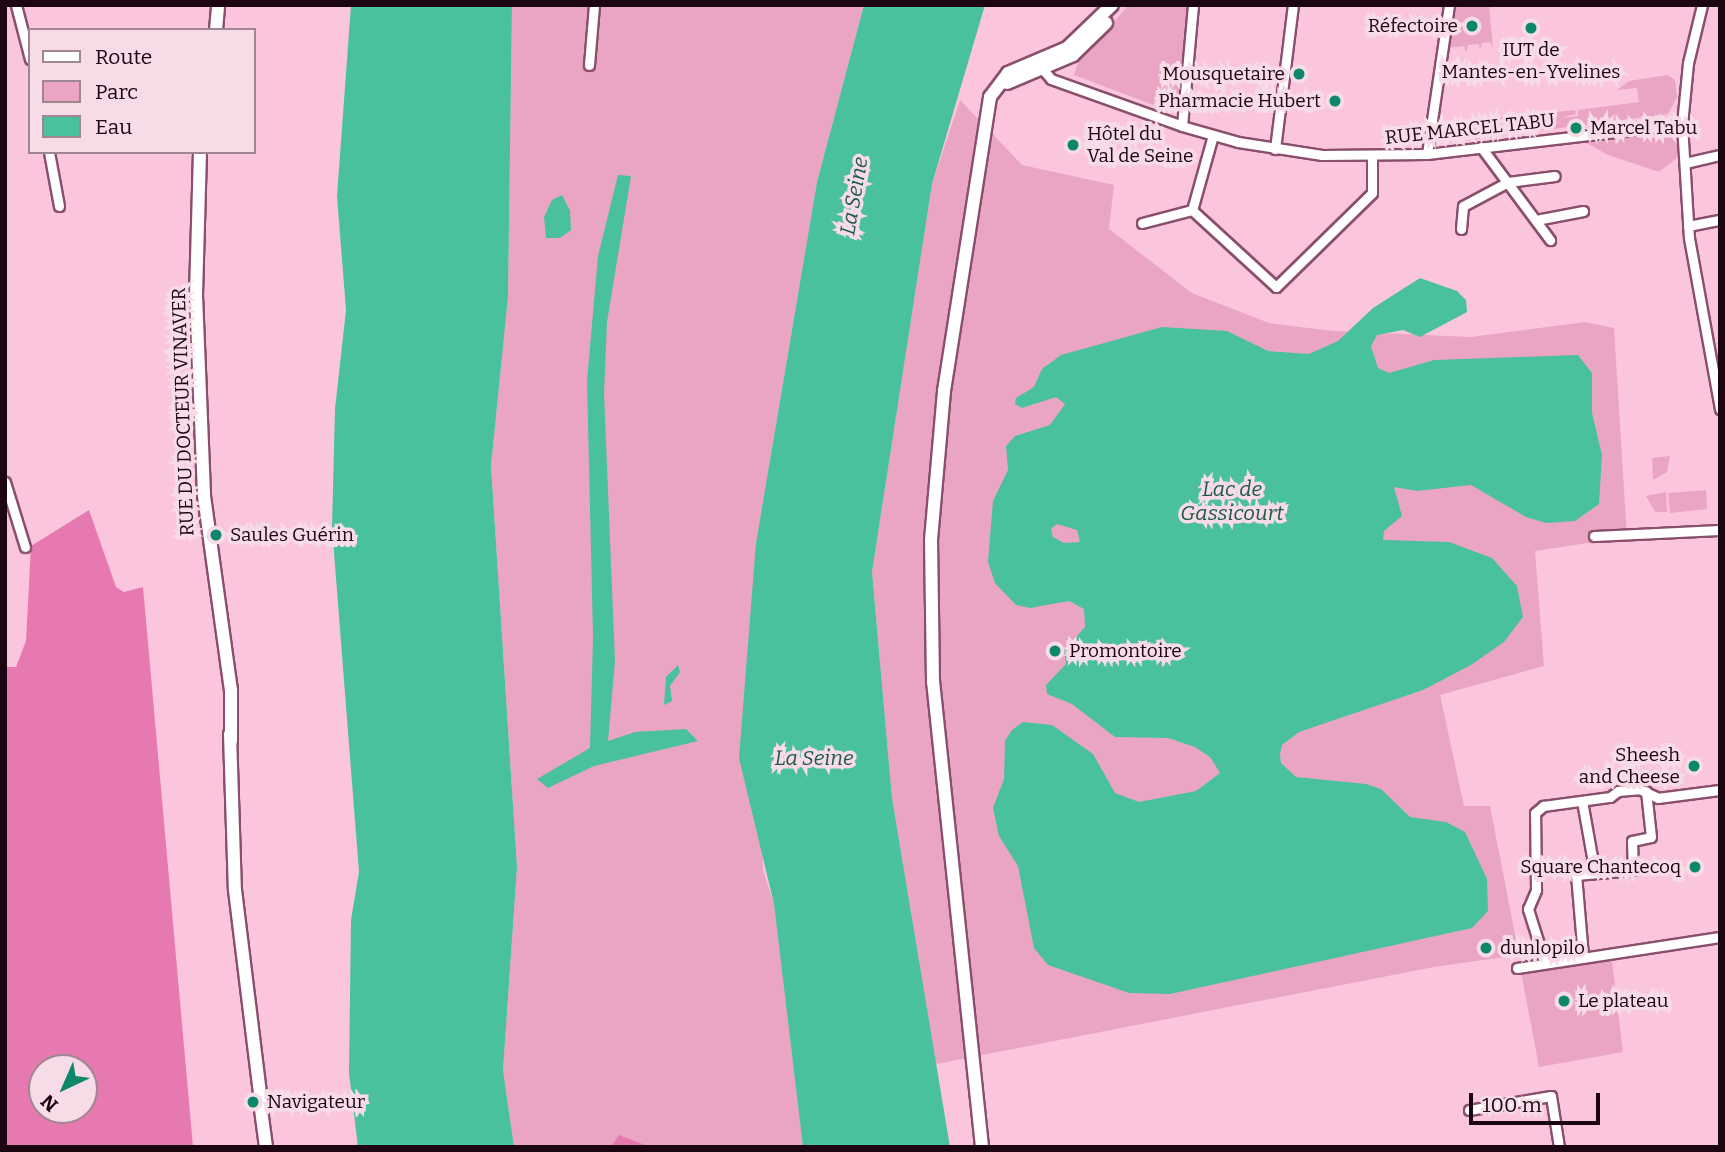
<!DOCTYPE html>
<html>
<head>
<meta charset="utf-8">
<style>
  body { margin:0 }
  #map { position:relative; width:1725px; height:1152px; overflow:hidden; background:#fbc5de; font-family:Bitter,serif }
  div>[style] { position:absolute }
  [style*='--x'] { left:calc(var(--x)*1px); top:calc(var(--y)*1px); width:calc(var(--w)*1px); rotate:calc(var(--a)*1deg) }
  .green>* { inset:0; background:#eaa5c5 }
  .forest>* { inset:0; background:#e779b1 }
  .water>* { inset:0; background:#49c19d }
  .roads { filter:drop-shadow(2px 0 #894f6c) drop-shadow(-2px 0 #894f6c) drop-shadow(0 2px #894f6c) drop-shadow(0 -2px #894f6c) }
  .street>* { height:9px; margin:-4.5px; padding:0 4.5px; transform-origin:4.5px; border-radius:4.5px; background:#fff }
  .secondary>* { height:12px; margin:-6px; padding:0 6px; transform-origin:6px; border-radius:6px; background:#fff }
  .dots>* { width:19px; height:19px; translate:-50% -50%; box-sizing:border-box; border:4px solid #f7dbe7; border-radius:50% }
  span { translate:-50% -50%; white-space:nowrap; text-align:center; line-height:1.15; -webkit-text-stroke:7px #f7dbe7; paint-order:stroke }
  .poi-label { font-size:19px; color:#1b0611 }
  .right { translate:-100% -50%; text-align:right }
  .left { translate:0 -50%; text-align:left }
  .street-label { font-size:19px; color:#1b0611 }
  .water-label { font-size:21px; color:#1a5a47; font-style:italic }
  .frame { position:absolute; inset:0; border:7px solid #1b0611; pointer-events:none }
  .legend { position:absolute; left:28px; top:28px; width:228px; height:126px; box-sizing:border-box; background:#f7dbe7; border:2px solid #9f8691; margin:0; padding:9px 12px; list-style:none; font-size:21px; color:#1b0611 }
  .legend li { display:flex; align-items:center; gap:14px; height:35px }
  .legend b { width:35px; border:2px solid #9f8691 }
  .north { position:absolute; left:28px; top:1054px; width:70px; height:70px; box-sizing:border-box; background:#f7dbe7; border:2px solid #9f8691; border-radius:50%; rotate:224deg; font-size:19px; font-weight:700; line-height:28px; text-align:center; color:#1b0611 }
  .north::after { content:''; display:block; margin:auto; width:24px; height:32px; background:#0c8769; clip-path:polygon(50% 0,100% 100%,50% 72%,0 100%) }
  .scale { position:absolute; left:1469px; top:1093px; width:131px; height:32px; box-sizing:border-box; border:4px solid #1b0611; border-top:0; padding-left:9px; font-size:21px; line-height:24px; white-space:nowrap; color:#1b0611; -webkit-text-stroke:5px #f7dbe7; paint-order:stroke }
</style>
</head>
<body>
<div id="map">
  <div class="green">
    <div style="clip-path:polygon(512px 5px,864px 5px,817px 182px,756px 543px,763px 870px,774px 904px,803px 1145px,514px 1147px,503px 1070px,517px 867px,491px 466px,508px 297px)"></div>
    <div style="clip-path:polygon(1129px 5px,1190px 5px,1177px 114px,1074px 75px,1079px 60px)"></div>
    <div style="clip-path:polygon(1457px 5px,1489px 5px,1493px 48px,1490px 42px,1482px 43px,1480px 50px,1479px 44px,1468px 45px,1466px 52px,1464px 46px,1448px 48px)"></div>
    <div style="clip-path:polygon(1668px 75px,1675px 80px,1677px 97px,1668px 114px,1469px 140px,1467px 121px,1575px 110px,1576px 114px,1561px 118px,1578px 116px,1578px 110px,1639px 102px,1637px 88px,1617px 90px,1629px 81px)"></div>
    <div style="clip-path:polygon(960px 100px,1022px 165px,1114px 185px,1109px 229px,1192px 293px,1269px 323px,1333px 331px,1471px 337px,1585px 322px,1614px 328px,1627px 537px,1535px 551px,1544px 666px,1440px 695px,1464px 806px,1490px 806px,1519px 955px,1434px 967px,936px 1064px,892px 798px,872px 572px,932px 184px)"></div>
    <div style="clip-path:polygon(1669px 129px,1677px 138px,1677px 158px,1659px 172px,1608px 155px,1581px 140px)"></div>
    <div style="clip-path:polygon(1670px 456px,1667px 472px,1653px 480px,1652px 458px)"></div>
    <div style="clip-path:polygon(1706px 490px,1707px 509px,1670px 513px,1668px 493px)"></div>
    <div style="clip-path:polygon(1666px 492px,1667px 512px,1655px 512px,1646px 496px)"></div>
    <div style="clip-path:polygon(1612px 961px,1623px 1052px,1539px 1067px,1521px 972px)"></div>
  </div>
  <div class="forest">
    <div style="clip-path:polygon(evenodd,89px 510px,116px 587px,124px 592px,143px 587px,193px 1147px,5px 1147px,5px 667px,16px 667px,26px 641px,31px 546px,89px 510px,42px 1068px,84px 1068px,84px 1110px,42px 1110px,42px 1068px)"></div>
    <div style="clip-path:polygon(619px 1135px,645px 1145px,646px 1147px,611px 1147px)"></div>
  </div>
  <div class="water">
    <div style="clip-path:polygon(351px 5px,512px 5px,508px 297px,491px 466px,517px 867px,503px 1070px,514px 1147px,358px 1147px,349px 1073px,351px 920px,359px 872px,332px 527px,335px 409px,346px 310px,337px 196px)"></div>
    <div style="clip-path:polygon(864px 5px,985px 5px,932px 184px,872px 572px,892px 798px,950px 1147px,803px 1147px,774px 904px,739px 758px,756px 543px,817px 182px)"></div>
    <div style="clip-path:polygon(618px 175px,631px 176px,607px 322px,604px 393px,615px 661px,608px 741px,635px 732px,686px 729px,698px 741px,594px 766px,548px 788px,537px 779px,590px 748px,593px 636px,587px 381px,598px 256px)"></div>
    <div style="clip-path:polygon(562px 195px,570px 211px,571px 230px,560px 238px,546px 238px,544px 217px,552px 200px)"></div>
    <div style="clip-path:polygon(evenodd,1420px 278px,1457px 291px,1466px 300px,1467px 312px,1420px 337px,1403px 330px,1377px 335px,1371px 346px,1378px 368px,1389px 373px,1434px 360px,1578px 355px,1592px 373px,1592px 413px,1602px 455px,1599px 504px,1575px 521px,1546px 523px,1526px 517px,1471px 485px,1417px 491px,1394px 487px,1402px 516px,1384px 531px,1383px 540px,1449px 542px,1492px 558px,1517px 586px,1523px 617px,1504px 642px,1471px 665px,1423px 690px,1299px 732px,1282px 745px,1280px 754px,1281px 763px,1296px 777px,1366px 784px,1381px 789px,1410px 817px,1446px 822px,1465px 832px,1487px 879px,1488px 911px,1472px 928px,1170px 994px,1129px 993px,1048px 965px,1034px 948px,1018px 866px,999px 836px,993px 808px,1004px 779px,1005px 741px,1012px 730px,1023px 722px,1052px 725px,1093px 754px,1115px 793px,1139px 802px,1196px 791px,1220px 773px,1210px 757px,1195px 747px,1168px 738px,1115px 737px,1072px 704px,1047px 694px,1046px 685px,1066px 664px,1064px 651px,1085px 627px,1084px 609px,1069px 601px,1030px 608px,1016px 605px,995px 583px,988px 562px,993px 501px,1008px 470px,1006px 446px,1015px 436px,1050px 425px,1065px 404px,1056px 397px,1022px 408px,1015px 404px,1016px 398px,1034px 387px,1042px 369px,1061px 355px,1162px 327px,1227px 331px,1268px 351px,1309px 354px,1338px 341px,1373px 308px,1420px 278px,1057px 524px,1077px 530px,1080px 542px,1064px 543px,1053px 537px,1051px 529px,1057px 524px)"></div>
    <div style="clip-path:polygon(678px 665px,680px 672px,670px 686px,672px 701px,664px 705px,666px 677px)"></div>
  </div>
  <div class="roads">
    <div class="street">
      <div style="--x:16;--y:5;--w:56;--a:75.5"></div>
      <div style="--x:1702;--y:5;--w:60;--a:103.6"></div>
      <div style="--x:1688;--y:63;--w:61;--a:95.6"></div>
      <div style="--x:1682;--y:124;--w:114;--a:86.5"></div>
      <div style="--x:1689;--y:238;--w:174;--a:79.7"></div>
      <div style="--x:589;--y:65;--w:60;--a:-85.2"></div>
      <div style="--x:1039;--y:65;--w:18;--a:49"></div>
      <div style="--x:1051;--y:79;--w:139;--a:19.7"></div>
      <div style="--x:1182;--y:126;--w:58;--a:15.9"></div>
      <div style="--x:1238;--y:142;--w:85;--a:8.8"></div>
      <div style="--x:1322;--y:155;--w:105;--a:-0.5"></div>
      <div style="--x:1427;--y:154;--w:257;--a:-6.7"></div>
      <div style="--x:1182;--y:126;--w:121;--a:-84.8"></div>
      <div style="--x:1213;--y:135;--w:78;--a:105.6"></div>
      <div style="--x:1192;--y:210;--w:114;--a:42.5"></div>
      <div style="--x:1276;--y:287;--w:134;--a:-44.4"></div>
      <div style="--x:1372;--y:193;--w:36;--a:-90"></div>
      <div style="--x:1481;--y:147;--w:116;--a:53.4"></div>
      <div style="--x:1275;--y:149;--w:145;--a:-82.9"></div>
      <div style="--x:49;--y:152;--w:55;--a:79.5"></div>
      <div style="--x:1427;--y:154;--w:151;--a:-81.6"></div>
      <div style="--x:1685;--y:163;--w:36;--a:-13"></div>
      <div style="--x:1536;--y:220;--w:48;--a:-10.8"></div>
      <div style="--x:1142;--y:223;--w:52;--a:-14.6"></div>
      <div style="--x:1688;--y:226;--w:33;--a:-11"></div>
      <div style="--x:1461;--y:229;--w:23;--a:-85"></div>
      <div style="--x:1463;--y:206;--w:51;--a:-28.1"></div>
      <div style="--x:1508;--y:182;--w:47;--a:-7.3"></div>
      <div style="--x:5;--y:482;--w:68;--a:72.9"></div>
      <div style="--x:1594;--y:536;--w:126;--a:-2.7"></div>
      <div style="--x:1582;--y:801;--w:73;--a:79.8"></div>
      <div style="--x:1583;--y:956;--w:81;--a:-94.9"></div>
      <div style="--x:1576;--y:875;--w:57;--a:-5"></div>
      <div style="--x:1633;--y:870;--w:29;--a:-92"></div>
      <div style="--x:1632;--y:841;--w:19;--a:-12"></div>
      <div style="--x:1651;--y:837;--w:46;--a:-96.2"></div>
      <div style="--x:1545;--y:963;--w:57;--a:-107.5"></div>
      <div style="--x:1528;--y:909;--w:21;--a:-67"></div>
      <div style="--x:1536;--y:890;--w:77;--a:-90.7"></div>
      <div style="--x:1535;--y:813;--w:11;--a:-41"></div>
      <div style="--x:1543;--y:806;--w:68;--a:-7.7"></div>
      <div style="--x:1610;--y:797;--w:10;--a:-37"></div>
      <div style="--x:1618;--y:791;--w:21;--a:-5"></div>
      <div style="--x:1639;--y:789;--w:21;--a:25"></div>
      <div style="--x:1658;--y:798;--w:63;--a:-7.4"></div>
      <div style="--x:1517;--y:968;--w:205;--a:-8.7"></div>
      <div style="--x:1469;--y:1110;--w:83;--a:-9.7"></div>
      <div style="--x:1551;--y:1096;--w:52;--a:81.1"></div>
    </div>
    <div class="secondary">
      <div style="--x:216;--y:30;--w:25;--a:-85"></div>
      <div style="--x:1007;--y:83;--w:72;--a:-23"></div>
      <div style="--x:1073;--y:55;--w:46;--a:-44.1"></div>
      <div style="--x:200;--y:152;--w:143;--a:91.6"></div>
      <div style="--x:196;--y:295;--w:201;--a:87.7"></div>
      <div style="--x:204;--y:496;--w:196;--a:82.1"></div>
      <div style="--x:231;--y:690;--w:51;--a:90"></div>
      <div style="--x:230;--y:734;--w:156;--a:88.2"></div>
      <div style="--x:235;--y:890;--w:222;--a:83"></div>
      <div style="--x:260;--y:1102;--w:45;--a:82.4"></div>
      <div style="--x:982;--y:1147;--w:468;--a:-96"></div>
      <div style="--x:933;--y:682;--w:142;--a:-90.8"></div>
      <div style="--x:931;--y:540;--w:150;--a:-85"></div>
      <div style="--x:944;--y:391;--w:298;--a:-81.1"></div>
      <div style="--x:990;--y:97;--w:30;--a:-53"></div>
      <div style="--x:1008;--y:73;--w:64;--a:-23"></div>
      <div style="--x:1067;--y:48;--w:62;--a:-43.7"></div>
    </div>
  </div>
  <div class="dots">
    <div style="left:1472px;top:26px;background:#0c8769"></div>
    <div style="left:1531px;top:28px;background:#0c8769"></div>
    <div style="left:1299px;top:74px;background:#0c8769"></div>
    <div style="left:1335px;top:101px;background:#0c8769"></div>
    <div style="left:1576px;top:128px;background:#0c8769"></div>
    <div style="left:1073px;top:145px;background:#0c8769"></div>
    <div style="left:216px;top:535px;background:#0c8769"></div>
    <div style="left:1055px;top:651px;background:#0c8769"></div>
    <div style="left:1694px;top:766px;background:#0c8769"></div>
    <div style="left:1695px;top:867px;background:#0c8769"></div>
    <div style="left:1486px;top:948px;background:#0c8769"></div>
    <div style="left:1564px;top:1001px;background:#0c8769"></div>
    <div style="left:253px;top:1102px;background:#0c8769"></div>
  </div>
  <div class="poi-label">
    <span class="right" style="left:1458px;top:26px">Réfectoire</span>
    <span style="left:1531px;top:61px">IUT de<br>Mantes-en-Yvelines</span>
    <span class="right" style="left:1285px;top:74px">Mousquetaire</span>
    <span class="right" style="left:1321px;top:101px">Pharmacie Hubert</span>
    <span class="left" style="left:1590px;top:128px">Marcel Tabu</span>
    <span class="left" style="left:1087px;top:145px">Hôtel du<br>Val de Seine</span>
    <span class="left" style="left:230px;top:535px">Saules Guérin</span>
    <span class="left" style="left:1069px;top:651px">Promontoire</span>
    <span class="right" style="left:1680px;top:766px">Sheesh<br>and Cheese</span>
    <span class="right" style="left:1681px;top:867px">Square Chantecoq</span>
    <span class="left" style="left:1500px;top:948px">dunlopilo</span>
    <span class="left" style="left:1578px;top:1001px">Le plateau</span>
    <span class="left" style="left:267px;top:1102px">Navigateur</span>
  </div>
  <div class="street-label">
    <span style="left:1470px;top:129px;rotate:-6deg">RUE MARCEL TABU</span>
    <span style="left:183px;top:412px;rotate:-92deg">RUE DU DOCTEUR VINAVER</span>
  </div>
  <div class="water-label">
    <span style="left:854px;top:196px;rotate:-80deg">La Seine</span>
    <span style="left:1232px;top:501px">Lac de<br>Gassicourt</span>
    <span style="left:814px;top:758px">La Seine</span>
  </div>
  <div class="frame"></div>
  <ul class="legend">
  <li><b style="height:9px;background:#fff"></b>Route</li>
  <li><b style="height:19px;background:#eaa5c5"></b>Parc</li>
  <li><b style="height:19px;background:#49c19d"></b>Eau</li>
  </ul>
  <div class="north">N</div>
  <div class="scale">100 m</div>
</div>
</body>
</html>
